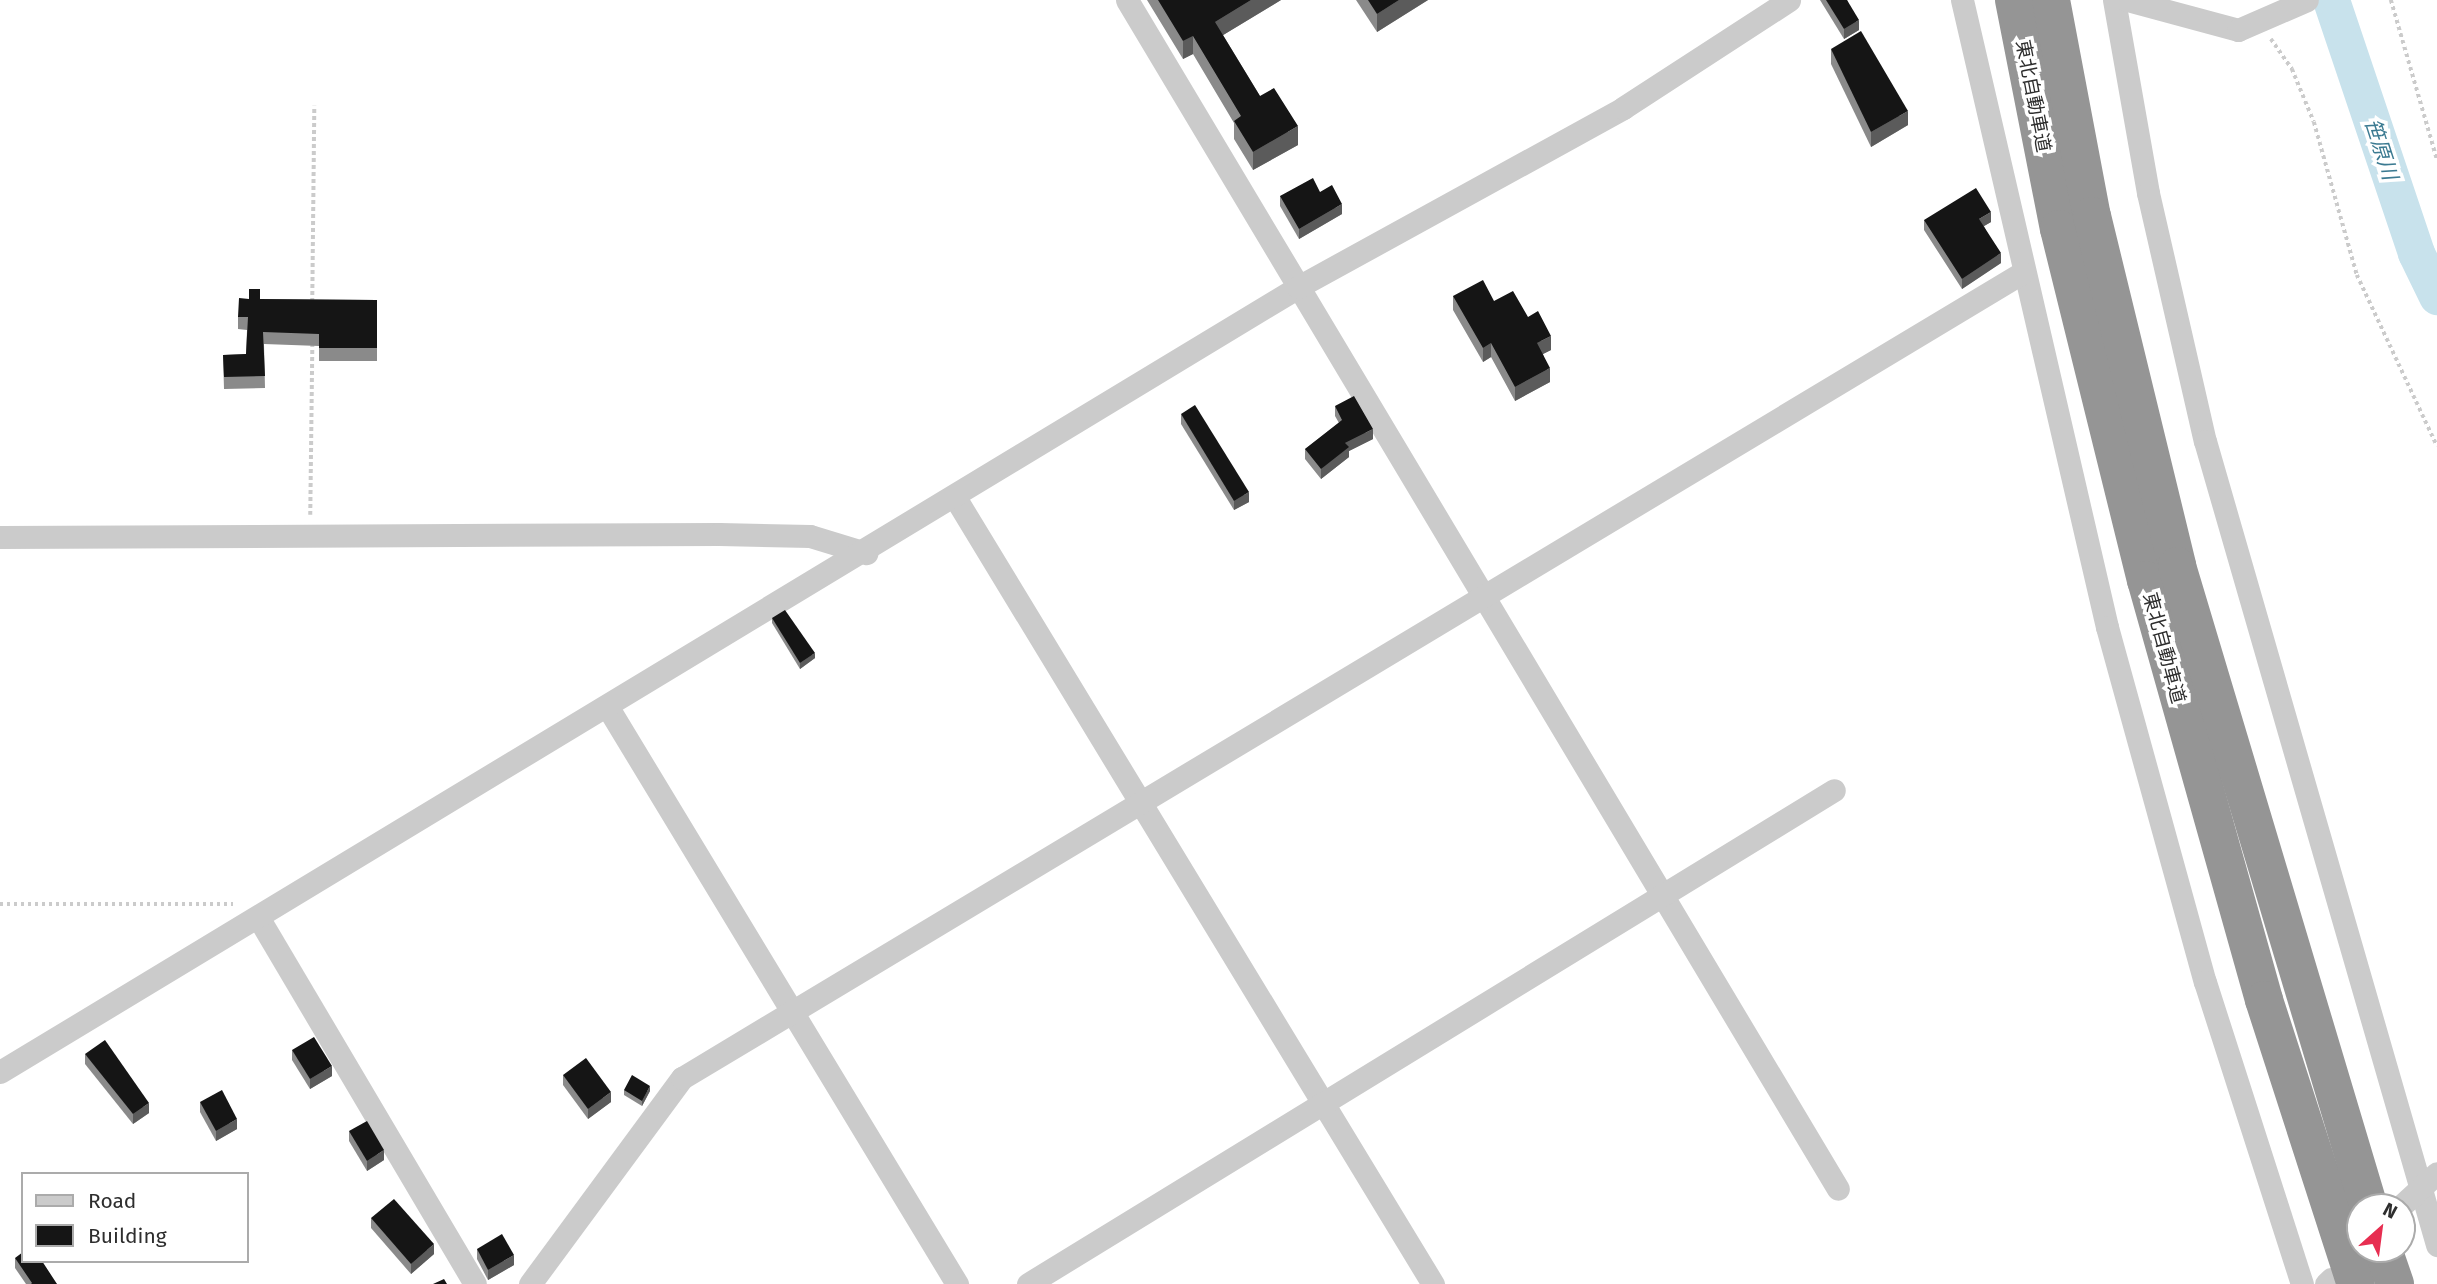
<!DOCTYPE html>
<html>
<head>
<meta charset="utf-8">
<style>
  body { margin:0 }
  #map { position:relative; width:2437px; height:1284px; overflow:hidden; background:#fff; font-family:"Fira Sans","Noto Sans JP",sans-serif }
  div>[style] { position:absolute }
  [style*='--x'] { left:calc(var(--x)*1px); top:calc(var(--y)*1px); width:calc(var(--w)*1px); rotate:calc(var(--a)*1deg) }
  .river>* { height:37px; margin:-18.5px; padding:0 18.5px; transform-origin:18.5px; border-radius:18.5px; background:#c8e2ec }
  .path>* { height:3.5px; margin-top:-1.75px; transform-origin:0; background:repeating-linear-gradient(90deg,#cbcbcb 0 3.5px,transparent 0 7px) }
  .street>* { height:23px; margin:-11.5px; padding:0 11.5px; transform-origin:11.5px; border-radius:11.5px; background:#cbcbcb }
  .highway>* { height:38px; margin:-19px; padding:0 19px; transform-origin:19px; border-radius:19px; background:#959595 }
  .wall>* { inset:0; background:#8a8a8a }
  .shaded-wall>* { inset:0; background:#5b5b5b }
  .building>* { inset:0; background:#151515 }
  span { translate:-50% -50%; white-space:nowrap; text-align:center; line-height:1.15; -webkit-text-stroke:7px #fff; paint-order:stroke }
  .street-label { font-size:19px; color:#2e2e2e }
  .water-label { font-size:21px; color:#3b7a91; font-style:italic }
  .legend { position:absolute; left:21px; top:1172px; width:228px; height:91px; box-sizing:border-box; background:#fff; border:2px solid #ababab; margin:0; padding:9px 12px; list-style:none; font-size:21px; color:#2e2e2e }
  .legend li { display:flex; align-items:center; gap:14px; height:35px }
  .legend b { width:35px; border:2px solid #ababab }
  .north { position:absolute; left:2346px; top:1193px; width:70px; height:70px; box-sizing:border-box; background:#fff; border:2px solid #ababab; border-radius:50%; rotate:28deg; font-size:19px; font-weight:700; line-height:28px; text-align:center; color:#2e2e2e }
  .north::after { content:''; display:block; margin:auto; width:24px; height:32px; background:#e72e51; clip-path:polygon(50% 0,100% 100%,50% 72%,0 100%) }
</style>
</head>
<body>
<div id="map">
  <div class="river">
    <div style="--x:2331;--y:0;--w:267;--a:71.4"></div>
    <div style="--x:2416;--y:253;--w:48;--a:64"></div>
  </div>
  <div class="path">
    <div style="--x:2391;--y:0;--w:166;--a:73.9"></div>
    <div style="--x:2271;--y:39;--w:37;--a:55"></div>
    <div style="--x:2292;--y:69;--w:57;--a:67.5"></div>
    <div style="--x:2314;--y:122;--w:159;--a:74.3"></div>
    <div style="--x:2357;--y:275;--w:189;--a:64.9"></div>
    <div style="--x:312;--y:302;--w:196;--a:-89.4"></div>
    <div style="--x:310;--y:515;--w:174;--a:-89.3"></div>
    <div style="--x:0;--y:904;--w:233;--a:0"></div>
  </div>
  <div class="street">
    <div style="--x:1127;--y:0;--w:1385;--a:59.12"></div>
    <div style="--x:1962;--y:0;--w:644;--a:76.98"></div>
    <div style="--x:2107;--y:627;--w:368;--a:74.6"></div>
    <div style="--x:2205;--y:982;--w:317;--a:72.2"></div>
    <div style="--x:2114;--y:0;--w:196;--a:80"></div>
    <div style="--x:2148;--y:193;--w:254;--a:77.1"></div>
    <div style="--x:2205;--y:441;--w:837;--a:73.9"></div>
    <div style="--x:2127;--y:0;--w:115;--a:15.1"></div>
    <div style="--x:2238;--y:30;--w:75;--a:-23.5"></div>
    <div style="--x:956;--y:499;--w:919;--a:58.72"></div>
    <div style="--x:0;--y:537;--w:719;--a:-0.24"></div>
    <div style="--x:719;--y:534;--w:91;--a:1.3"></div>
    <div style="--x:810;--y:536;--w:59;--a:16.9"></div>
    <div style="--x:607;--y:706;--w:676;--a:58.8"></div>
    <div style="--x:258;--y:917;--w:426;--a:59.4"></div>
    <div style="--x:0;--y:1072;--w:1517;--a:-31.16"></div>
    <div style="--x:1298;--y:287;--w:371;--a:-28.8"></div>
    <div style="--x:1623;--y:108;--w:198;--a:-33"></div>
    <div style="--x:2400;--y:1207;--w:50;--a:-42.6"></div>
    <div style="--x:530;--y:1284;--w:256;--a:-53.6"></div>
    <div style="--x:682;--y:1078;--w:1563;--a:-31"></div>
    <div style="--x:1028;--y:1284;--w:945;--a:-31.5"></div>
    <div style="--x:2326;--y:1284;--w:7;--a:-45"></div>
  </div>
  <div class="highway">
    <div style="--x:2014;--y:0;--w:233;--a:78.9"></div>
    <div style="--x:2059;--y:229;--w:362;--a:76.1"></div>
    <div style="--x:2146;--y:580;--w:436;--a:74.3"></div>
    <div style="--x:2264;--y:1000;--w:299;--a:72.1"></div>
    <div style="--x:2051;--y:0;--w:220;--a:79.3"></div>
    <div style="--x:2092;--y:216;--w:360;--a:76.3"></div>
    <div style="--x:2177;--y:566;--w:669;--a:73.33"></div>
    <div style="--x:2383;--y:1249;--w:37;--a:71"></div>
  </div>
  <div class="wall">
    <div style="clip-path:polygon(1147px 0,1281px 0,1223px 35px,1260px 96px,1298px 145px,1253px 170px,1234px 139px,1234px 123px,1193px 54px,1183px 59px)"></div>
    <div style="clip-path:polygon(1356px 0,1428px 0,1377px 32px)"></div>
    <div style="clip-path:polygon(1820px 0,1847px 0,1859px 30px,1844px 39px)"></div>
    <div style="clip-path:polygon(1831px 49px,1908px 125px,1871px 147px,1831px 64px)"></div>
    <div style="clip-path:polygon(1320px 192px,1342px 214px,1299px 239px,1280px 206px,1280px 196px)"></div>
    <div style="clip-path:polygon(1924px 220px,1991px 222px,1984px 226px,2001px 263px,1962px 289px,1924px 230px)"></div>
    <div style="clip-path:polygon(1453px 296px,1494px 301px,1551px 350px,1543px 354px,1550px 382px,1515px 401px,1491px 357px,1483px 362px,1453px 310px)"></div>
    <div style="clip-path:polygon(260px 299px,377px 300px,377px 361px,319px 361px,319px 346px,264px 344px,265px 388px,224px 389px,223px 355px,246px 354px,247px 330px,238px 329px,238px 317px)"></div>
    <div style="clip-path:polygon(1335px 406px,1373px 439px,1349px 451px,1349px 457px,1321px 479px,1305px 459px,1305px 449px,1339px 423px,1335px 416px)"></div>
    <div style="clip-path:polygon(1181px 414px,1249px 502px,1234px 510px,1181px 424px)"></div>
    <div style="clip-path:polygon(772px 618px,815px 658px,800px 669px,772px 623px)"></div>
    <div style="clip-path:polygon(292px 1050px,332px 1076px,310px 1089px,292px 1060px)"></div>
    <div style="clip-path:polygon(85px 1054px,149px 1113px,133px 1124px,85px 1064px)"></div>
    <div style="clip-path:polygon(563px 1075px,611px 1102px,588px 1119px,563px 1085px)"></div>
    <div style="clip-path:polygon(624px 1090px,650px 1091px,642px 1106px,624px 1095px)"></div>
    <div style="clip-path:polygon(200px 1102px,237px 1129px,216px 1141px,200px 1112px)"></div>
    <div style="clip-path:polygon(349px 1131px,384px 1160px,367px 1171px,349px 1141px)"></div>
    <div style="clip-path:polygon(371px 1218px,434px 1254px,411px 1274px,371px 1228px)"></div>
    <div style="clip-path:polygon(477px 1249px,514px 1265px,488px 1280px,477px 1259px)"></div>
    <div style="clip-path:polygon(15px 1258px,57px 1284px,26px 1284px,15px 1268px)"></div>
  </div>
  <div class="shaded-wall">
    <div style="clip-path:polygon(1251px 0,1281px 0,1215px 40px,1215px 22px)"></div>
    <div style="clip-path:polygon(1399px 0,1428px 0,1377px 32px,1377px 14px)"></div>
    <div style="clip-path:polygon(1859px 20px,1859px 30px,1844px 39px,1844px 29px)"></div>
    <div style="clip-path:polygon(1193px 36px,1193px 54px,1183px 59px,1183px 41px)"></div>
    <div style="clip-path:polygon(1908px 111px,1908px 125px,1871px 147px,1871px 132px)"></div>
    <div style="clip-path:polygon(1298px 126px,1298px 145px,1253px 170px,1253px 152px)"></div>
    <div style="clip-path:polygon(1342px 204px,1342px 214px,1299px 239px,1299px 229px)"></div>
    <div style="clip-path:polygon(1991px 212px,1991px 222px,1979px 229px,1979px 219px)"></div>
    <div style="clip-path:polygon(2001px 253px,2001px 263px,1962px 289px,1962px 279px)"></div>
    <div style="clip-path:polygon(1551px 336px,1551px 350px,1537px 357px,1537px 343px)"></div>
    <div style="clip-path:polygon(1491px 343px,1491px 357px,1483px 362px,1483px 348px)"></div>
    <div style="clip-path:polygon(1550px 368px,1550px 382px,1515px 401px,1515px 387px)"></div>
    <div style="clip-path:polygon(1373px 429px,1373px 439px,1349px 451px,1349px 457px,1321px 479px,1321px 469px,1345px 443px)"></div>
    <div style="clip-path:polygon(1249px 492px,1249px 502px,1234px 510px,1234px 501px)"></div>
    <div style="clip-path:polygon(815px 653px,815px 658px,800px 669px,800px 663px)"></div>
    <div style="clip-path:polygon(332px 1066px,332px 1076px,310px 1089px,310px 1079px)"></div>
    <div style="clip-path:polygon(650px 1086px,650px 1091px,642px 1106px,642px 1101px)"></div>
    <div style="clip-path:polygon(611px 1092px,611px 1102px,588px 1119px,588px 1109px)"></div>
    <div style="clip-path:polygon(149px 1103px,149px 1113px,133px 1124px,133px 1114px)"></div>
    <div style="clip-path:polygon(237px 1119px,237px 1129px,216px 1141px,216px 1131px)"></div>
    <div style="clip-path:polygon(384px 1150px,384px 1160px,367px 1171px,367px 1161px)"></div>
    <div style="clip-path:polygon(434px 1244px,434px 1254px,411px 1274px,411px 1264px)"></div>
    <div style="clip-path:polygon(514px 1255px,514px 1265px,488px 1280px,488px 1270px)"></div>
  </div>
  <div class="building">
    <div style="clip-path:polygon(1158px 0,1251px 0,1215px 22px,1260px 96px,1274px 88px,1298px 126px,1253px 152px,1234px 121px,1241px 116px,1193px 36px,1183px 41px)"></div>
    <div style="clip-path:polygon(1368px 0,1399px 0,1377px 14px)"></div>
    <div style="clip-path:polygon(1826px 0,1847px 0,1859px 20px,1844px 29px)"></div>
    <div style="clip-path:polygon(1861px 31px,1908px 111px,1871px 132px,1831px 49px)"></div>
    <div style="clip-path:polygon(1313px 178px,1320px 192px,1332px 185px,1342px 204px,1299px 229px,1280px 196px)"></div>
    <div style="clip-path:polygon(1976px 188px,1991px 212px,1979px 219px,2001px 253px,1962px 279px,1924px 220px)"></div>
    <div style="clip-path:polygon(1483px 280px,1494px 301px,1513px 291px,1528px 317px,1538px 311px,1551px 336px,1537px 343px,1550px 368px,1515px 387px,1491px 343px,1483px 348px,1453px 296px)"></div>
    <div style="clip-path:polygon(249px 289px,260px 289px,260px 299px,377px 300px,377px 348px,319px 348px,319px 334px,263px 332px,265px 376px,224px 377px,223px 355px,246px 354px,248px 317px,238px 317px,239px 298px,249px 299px)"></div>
    <div style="clip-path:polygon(1354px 396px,1373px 429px,1345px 443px,1349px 447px,1321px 469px,1305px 449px,1342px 420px,1335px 406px)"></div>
    <div style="clip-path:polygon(1195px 405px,1249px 492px,1234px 501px,1181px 414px)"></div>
    <div style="clip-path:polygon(785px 610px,815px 653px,800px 663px,772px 618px)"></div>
    <div style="clip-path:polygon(314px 1037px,332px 1066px,310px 1079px,292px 1050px)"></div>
    <div style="clip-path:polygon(105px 1040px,149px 1103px,133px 1114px,85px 1054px)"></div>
    <div style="clip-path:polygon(586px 1058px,611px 1092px,588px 1109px,563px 1075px)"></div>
    <div style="clip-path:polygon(632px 1075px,650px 1086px,642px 1101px,624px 1090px)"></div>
    <div style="clip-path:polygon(222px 1090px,237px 1119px,216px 1131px,200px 1102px)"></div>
    <div style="clip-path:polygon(367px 1121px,384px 1150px,367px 1161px,349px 1131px)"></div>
    <div style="clip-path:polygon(394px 1199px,434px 1244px,411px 1264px,371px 1218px)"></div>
    <div style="clip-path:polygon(502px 1234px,514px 1255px,488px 1270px,477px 1249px)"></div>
    <div style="clip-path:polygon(23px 1252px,23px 1261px,42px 1261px,57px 1284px,31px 1284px,32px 1283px,15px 1258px)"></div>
    <div style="clip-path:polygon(444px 1279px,447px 1284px,433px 1284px)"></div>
  </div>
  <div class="street-label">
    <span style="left:2033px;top:96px;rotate:79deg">東北自動車道</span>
    <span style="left:2164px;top:648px;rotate:75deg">東北自動車道</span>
  </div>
  <div class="water-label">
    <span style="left:2381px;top:149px;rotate:72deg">笹原川</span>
  </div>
  <ul class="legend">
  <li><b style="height:9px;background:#cbcbcb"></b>Road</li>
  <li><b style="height:19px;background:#151515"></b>Building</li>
  </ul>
  <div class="north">N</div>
</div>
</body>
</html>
